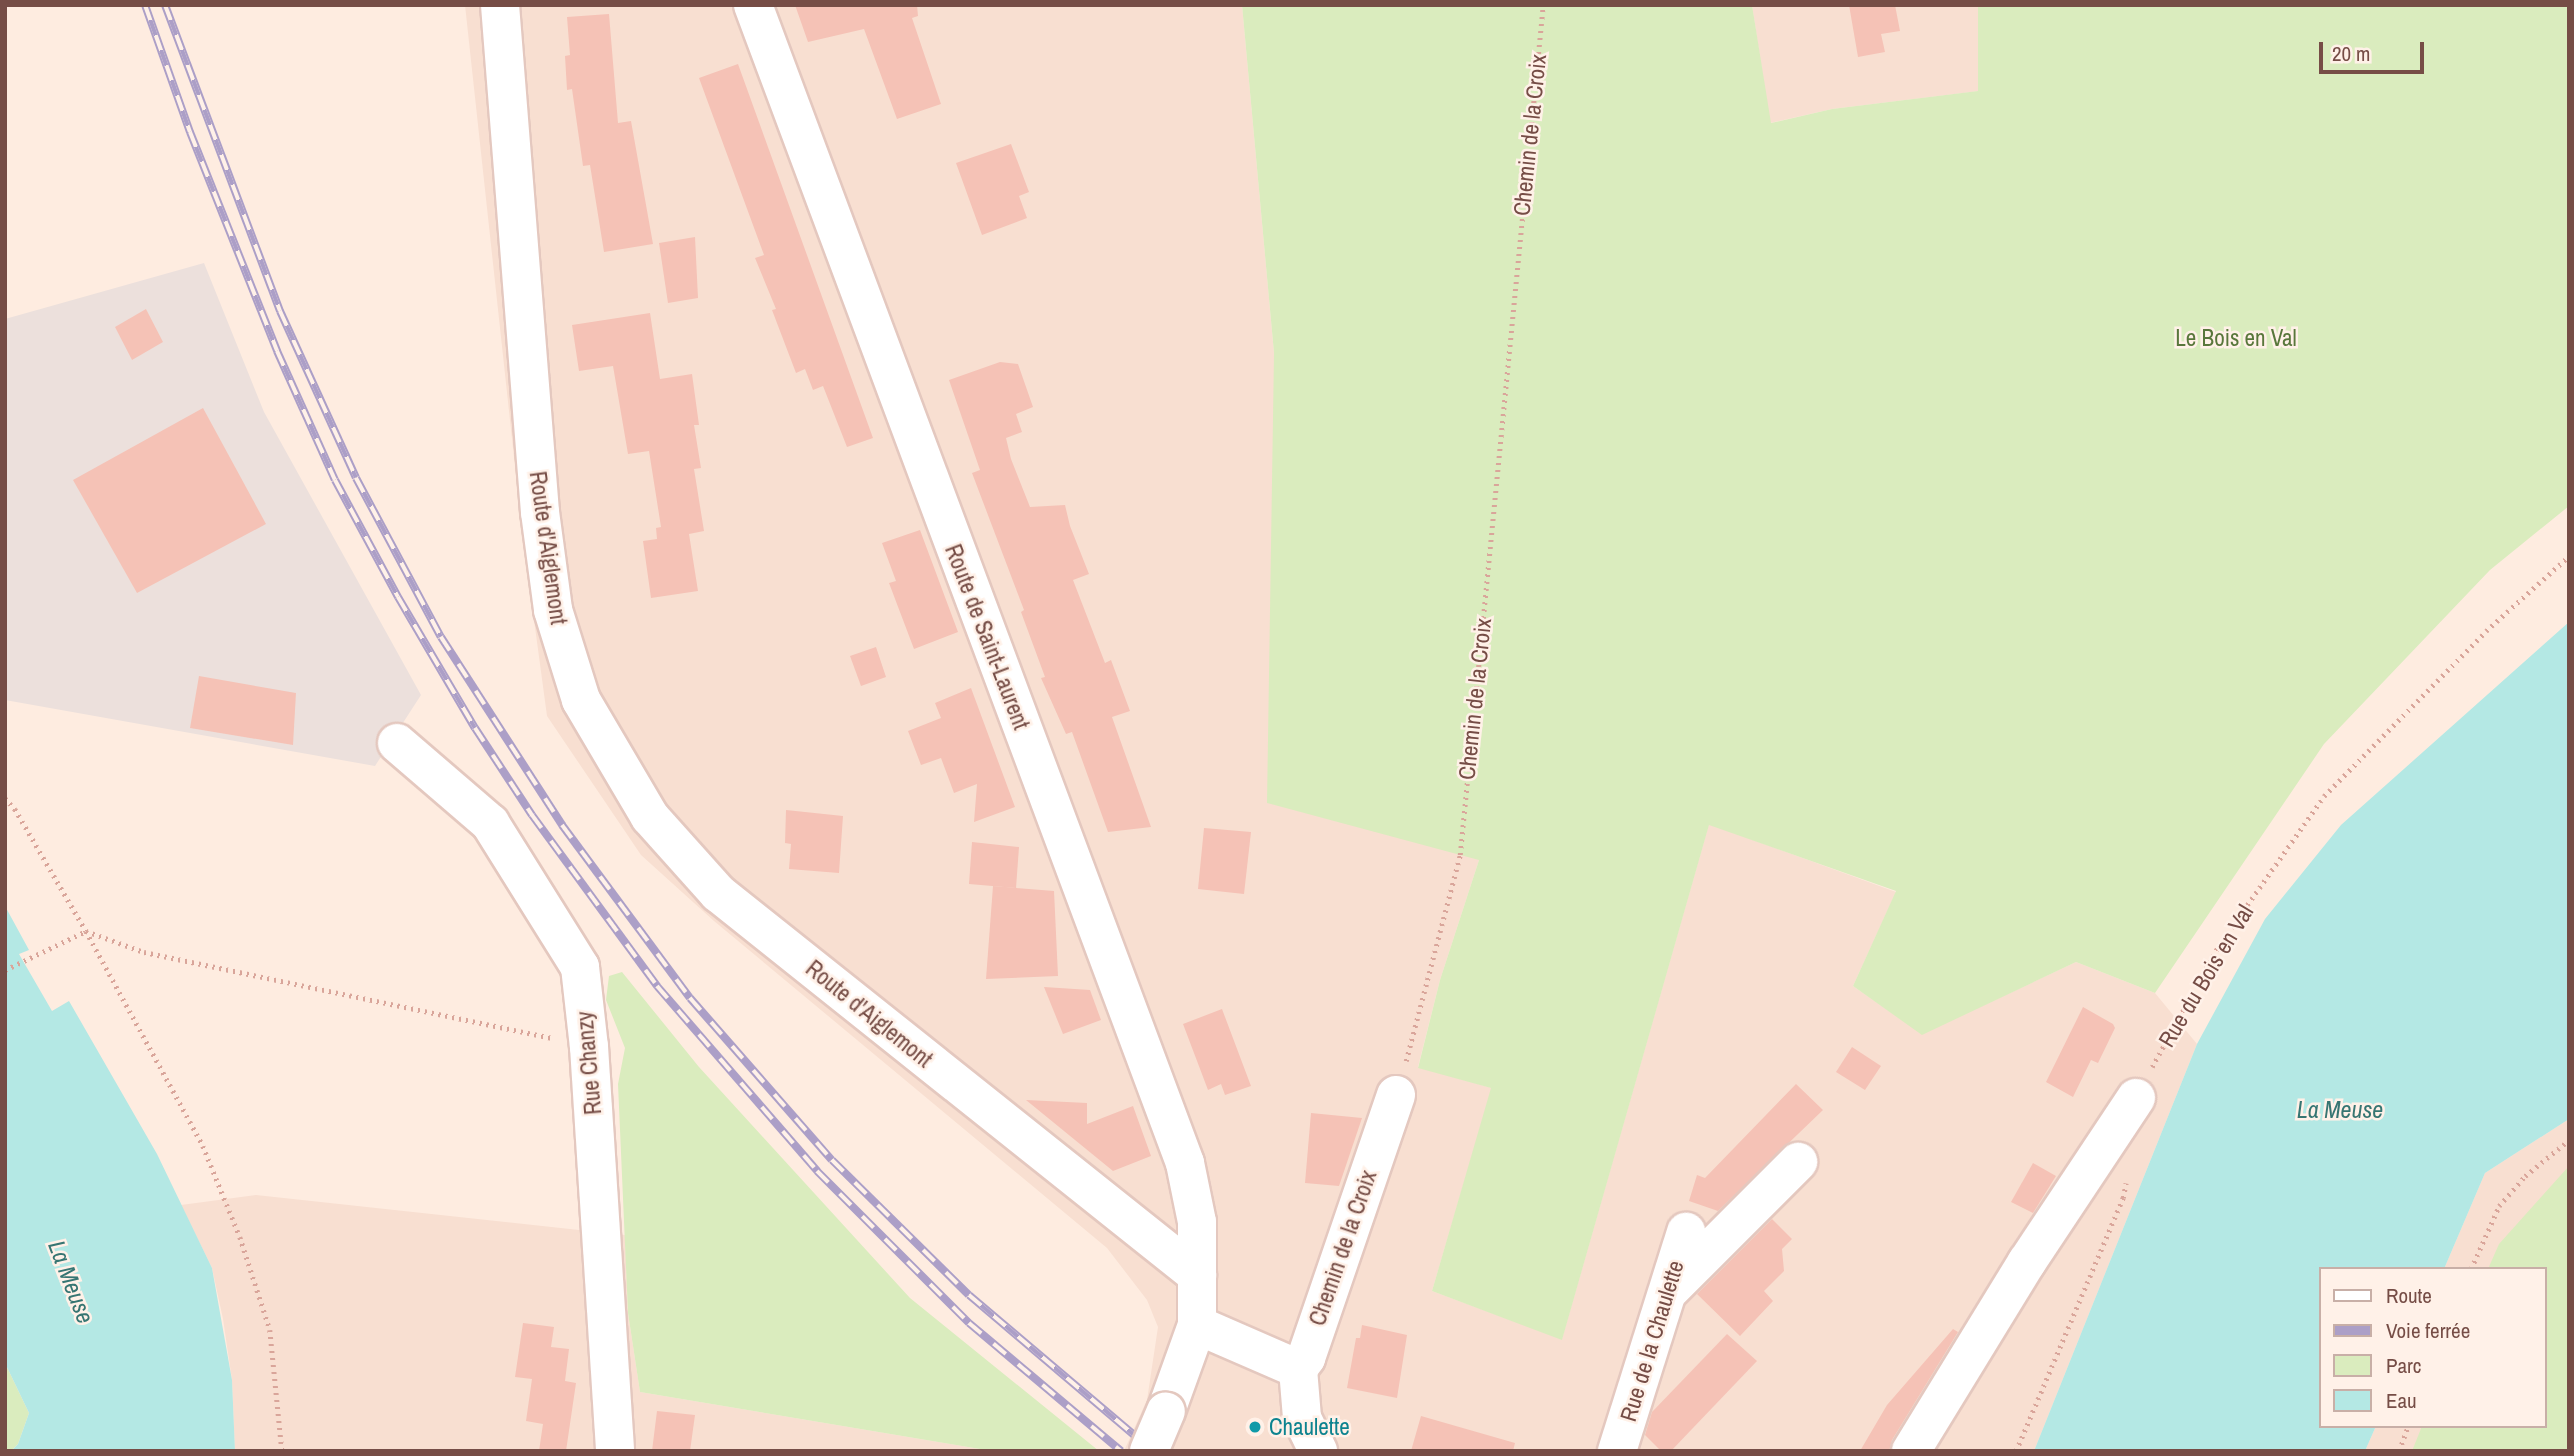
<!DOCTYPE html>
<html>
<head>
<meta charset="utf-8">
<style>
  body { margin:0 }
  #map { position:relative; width:2574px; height:1456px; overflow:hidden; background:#feece0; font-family:"Archivo Narrow",sans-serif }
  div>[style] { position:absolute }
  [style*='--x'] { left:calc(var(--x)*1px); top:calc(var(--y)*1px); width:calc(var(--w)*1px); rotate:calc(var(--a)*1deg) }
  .residential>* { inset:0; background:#f8dfd1 }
  .industrial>* { inset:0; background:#ece0dc }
  .green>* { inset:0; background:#daecbe }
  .water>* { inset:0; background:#b4e8e4 }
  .building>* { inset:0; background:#f5c2b6 }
  .path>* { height:4.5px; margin-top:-2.25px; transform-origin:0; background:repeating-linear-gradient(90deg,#d9a59a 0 2px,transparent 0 7px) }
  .roads { filter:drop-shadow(2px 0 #e4c8bf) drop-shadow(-2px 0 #e4c8bf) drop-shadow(0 2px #e4c8bf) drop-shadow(0 -2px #e4c8bf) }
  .minor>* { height:38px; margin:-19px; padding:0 19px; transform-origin:19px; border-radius:19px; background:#fff }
  .rail>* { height:8px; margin-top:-4px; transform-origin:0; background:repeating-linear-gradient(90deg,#fff1e8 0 16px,#ac9fc7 0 32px); box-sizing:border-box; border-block:2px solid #ac9fc7 }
  .bridges { filter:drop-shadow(2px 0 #e4c8bf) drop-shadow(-2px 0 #e4c8bf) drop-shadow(0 2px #e4c8bf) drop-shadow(0 -2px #e4c8bf) }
  .minor-bridge>* { height:38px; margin:-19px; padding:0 19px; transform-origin:19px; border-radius:19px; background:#fff }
  .dots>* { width:19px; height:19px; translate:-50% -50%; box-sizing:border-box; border:4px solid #fff1e8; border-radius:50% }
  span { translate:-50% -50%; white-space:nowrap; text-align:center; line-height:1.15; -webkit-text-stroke:5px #fff1e8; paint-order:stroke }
  .street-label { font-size:23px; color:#764d46 }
  .park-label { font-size:23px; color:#59773b }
  .culture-label { font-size:23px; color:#0d838f }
  .left { translate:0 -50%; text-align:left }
  .water-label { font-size:24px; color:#367572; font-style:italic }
  .frame { position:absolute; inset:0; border:7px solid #764d46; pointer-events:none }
  .legend { position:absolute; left:2319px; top:1267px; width:228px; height:161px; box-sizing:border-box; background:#fff1e8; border:2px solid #c8afa7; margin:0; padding:9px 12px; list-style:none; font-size:21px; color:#764d46 }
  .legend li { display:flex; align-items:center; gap:14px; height:35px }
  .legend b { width:35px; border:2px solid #c8afa7 }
  .scale { position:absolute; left:2319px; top:42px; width:105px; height:32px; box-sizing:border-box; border:4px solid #764d46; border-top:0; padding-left:9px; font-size:21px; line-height:24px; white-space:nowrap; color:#764d46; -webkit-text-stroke:5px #fff1e8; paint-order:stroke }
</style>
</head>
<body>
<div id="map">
  <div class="residential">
    <div style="clip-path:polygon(465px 5px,1242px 5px,1274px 353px,1479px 860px,1440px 980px,1418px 1067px,1492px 1088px,1432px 1291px,1562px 1339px,1709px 824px,1896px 892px,1853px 986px,1922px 1034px,2076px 962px,2155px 993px,2197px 1044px,2034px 1451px,1124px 1451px,1147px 1400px,1158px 1327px,1147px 1300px,1107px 1248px,714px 921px,641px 855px,547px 716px,522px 531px)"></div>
    <div style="clip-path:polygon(1752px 5px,1978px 5px,1979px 91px,1832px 109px,1770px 123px)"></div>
    <div style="clip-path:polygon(2569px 1119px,2569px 1451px,2365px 1451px,2376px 1426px,2544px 1426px,2544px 1269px,2444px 1269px,2485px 1173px)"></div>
    <div style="clip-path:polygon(256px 1195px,625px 1235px,628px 1313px,640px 1392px,992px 1451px,235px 1451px,232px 1380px,223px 1319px,212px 1268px,181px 1205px)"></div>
  </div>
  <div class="industrial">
    <div style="clip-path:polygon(204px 263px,264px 412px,421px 695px,375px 766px,5px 700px,5px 319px)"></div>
  </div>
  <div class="green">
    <div style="clip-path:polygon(1242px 5px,1752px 5px,1771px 123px,1832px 109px,1978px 91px,1978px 5px,2569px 5px,2569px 506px,2490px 570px,2324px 744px,2155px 993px,2076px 962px,1922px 1035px,1853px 986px,1896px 891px,1709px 825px,1562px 1340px,1432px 1291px,1491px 1088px,1418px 1068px,1440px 980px,1479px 860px,1267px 803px,1274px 353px)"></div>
    <div style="clip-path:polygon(622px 972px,699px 1067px,910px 1298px,1099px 1451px,992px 1451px,640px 1392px,628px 1313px,618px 1084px,625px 1048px,606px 1000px,609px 976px)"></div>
    <div style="clip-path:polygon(2569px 1166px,2569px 1451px,2412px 1451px,2422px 1426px,2544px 1426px,2544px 1269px,2488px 1269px,2499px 1244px)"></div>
    <div style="clip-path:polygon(5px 1363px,29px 1413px,18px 1444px,11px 1451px,5px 1451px)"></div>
  </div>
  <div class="water">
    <div style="clip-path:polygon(2569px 622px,2569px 1119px,2485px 1173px,2444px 1269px,2320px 1269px,2320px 1426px,2376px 1426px,2365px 1451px,2034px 1451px,2197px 1044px,2265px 919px,2341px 825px)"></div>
    <div style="clip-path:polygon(5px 906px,29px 950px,19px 954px,52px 1011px,69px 1001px,157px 1154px,212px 1268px,232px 1380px,235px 1451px,11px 1451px,18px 1444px,29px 1413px,5px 1363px)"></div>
  </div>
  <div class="building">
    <div style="clip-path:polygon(795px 5px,917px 5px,918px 16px,912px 18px,941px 104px,897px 119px,864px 29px,808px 42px)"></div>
    <div style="clip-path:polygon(1849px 5px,1895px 5px,1900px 31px,1881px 34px,1885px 52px,1858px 57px)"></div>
    <div style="clip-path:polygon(609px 14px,618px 123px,631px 121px,653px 244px,604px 252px,590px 165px,583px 166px,572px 89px,567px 90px,565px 56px,570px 55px,567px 17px)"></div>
    <div style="clip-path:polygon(738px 64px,873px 438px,847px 447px,823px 386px,813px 390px,805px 369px,796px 373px,772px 310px,776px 309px,755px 258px,764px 255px,699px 78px)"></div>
    <div style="clip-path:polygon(1011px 144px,1029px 192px,1019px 196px,1027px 218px,982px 235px,956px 163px)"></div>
    <div style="clip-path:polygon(695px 237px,698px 298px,668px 303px,659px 243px)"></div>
    <div style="clip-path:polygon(146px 309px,163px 342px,132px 360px,115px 327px)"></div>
    <div style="clip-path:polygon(650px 313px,660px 379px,692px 374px,699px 425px,694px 425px,701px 468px,694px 469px,704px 531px,689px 534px,698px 591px,651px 598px,643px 541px,657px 539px,656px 528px,661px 527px,649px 451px,628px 454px,613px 366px,579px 371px,572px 325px)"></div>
    <div style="clip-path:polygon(1000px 362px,1018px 364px,1033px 407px,1016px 414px,1022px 432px,1006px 438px,1011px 459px,1030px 507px,1065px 505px,1070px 526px,1089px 574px,1073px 580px,1105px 663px,1111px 660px,1130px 711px,1112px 717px,1151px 827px,1108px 832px,1072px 732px,1066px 734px,1041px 678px,1045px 677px,1021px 612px,1024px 610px,972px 473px,980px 470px,949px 380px)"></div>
    <div style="clip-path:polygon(203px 408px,266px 524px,137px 593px,73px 480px)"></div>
    <div style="clip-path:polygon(920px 530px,958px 632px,914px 649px,889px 583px,896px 581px,882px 543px)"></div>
    <div style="clip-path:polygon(876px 647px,886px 677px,861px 686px,850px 656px)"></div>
    <div style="clip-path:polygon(199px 676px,296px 693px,293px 745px,190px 728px)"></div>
    <div style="clip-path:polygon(971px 688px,1015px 807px,974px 822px,977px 784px,954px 793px,941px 758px,921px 765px,908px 731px,941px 718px,935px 703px)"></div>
    <div style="clip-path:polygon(786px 810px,843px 816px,839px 873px,789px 869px,791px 844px,785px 843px)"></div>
    <div style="clip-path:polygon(1204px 828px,1251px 832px,1244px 894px,1198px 889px)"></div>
    <div style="clip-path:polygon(972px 842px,1019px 847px,1016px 888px,969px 884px)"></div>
    <div style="clip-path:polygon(993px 886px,1054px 891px,1058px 976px,986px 979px)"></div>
    <div style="clip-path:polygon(1044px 987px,1090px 990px,1101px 1020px,1063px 1034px)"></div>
    <div style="clip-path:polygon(2083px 1007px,2113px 1024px,2115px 1028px,2098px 1063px,2091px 1060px,2073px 1097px,2046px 1082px)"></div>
    <div style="clip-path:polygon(1222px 1009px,1251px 1086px,1225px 1095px,1221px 1084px,1208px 1090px,1183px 1024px)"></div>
    <div style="clip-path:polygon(1852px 1047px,1881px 1066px,1865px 1090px,1836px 1072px)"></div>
    <div style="clip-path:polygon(1796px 1084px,1823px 1110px,1718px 1211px,1689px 1201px,1697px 1175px,1705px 1178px)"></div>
    <div style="clip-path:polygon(1026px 1100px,1087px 1103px,1087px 1124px,1133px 1106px,1151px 1156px,1113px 1171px)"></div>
    <div style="clip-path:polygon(1311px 1113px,1362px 1118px,1339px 1186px,1305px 1183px)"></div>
    <div style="clip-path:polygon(2033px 1163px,2056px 1176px,2033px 1213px,2011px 1202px)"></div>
    <div style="clip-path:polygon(1772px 1219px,1792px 1239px,1782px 1249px,1784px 1271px,1764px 1291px,1773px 1301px,1740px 1336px,1697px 1294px)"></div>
    <div style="clip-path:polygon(523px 1323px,554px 1327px,551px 1347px,569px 1349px,565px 1381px,576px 1383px,566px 1451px,539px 1451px,543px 1424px,526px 1421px,532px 1379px,515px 1377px)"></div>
    <div style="clip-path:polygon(1362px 1325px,1407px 1335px,1397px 1398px,1347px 1388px,1356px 1338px,1360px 1338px)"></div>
    <div style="clip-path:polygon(1953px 1329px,1958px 1332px,1892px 1440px,1889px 1451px,1860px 1451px,1887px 1405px)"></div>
    <div style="clip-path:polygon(1727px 1334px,1757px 1361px,1671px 1451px,1661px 1451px,1645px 1435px,1652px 1412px)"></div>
    <div style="clip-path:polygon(657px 1411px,695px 1415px,690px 1451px,652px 1451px)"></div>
    <div style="clip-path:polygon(1421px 1416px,1515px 1443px,1513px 1451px,1411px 1451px)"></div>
  </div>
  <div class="path">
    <div style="--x:5;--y:798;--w:15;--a:48"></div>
    <div style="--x:15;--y:809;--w:141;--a:59.8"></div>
    <div style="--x:86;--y:931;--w:62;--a:19.9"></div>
    <div style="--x:144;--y:952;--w:416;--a:11.9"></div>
    <div style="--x:5;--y:970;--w:90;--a:-25.7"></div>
    <div style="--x:86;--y:931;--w:245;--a:61.4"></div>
    <div style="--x:203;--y:1146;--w:98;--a:67.9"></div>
    <div style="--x:240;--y:1237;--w:98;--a:72.1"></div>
    <div style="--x:270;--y:1330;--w:122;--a:84.3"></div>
    <div style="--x:1406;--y:1061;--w:213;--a:-75.3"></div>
    <div style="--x:1460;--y:855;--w:854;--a:-84.42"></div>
    <div style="--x:2152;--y:1067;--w:139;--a:-61.2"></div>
    <div style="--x:2219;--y:945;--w:182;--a:-54.8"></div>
    <div style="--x:2324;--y:796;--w:231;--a:-45.5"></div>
    <div style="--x:2486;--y:631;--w:112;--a:-42.1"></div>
    <div style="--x:2471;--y:1269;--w:69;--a:-66"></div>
    <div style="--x:2499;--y:1206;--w:40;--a:-49"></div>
    <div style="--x:2525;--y:1176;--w:57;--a:-39.3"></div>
    <div style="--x:2016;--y:1451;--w:275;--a:-67.1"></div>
    <div style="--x:2123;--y:1198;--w:15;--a:-79"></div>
    <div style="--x:2399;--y:1451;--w:27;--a:-70"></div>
  </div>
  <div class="roads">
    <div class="minor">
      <div style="--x:500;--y:5;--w:509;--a:85.49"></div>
      <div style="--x:540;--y:512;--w:99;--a:82.4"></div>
      <div style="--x:553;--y:610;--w:94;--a:72.7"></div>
      <div style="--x:581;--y:700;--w:136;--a:59.5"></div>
      <div style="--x:650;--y:817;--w:102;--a:48.2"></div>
      <div style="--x:718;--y:893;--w:613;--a:38.57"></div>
      <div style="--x:753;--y:5;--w:1236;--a:69.54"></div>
      <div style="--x:1185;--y:1163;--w:60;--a:78.5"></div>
      <div style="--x:1197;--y:1222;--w:103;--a:90"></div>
      <div style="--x:1197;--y:1325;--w:91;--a:109.8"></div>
      <div style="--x:397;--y:743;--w:123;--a:40.7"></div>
      <div style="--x:490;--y:823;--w:170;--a:58"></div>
      <div style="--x:580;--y:967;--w:81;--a:83.6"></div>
      <div style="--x:589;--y:1047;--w:405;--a:86.3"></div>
      <div style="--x:1671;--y:1289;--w:180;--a:-45"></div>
      <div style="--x:1197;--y:1325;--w:110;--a:23.5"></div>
      <div style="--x:1298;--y:1369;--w:14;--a:-54"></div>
      <div style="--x:1306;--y:1358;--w:278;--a:-71.1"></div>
      <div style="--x:1298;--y:1369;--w:49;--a:85.3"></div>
      <div style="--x:1302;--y:1418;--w:37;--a:64"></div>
      <div style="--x:1617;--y:1451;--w:230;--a:-72.5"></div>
      <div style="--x:1911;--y:1451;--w:222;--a:-58.5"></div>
      <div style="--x:2027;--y:1262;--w:197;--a:-56.4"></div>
    </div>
  </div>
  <div class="rail">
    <div style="--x:145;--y:5;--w:135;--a:70.5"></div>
    <div style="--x:190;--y:132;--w:236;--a:68.3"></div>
    <div style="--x:277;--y:351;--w:141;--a:65.8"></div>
    <div style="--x:335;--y:480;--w:133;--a:61.7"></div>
    <div style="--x:398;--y:597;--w:152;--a:59.6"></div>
    <div style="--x:475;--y:728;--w:104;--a:56.8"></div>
    <div style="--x:532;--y:815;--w:212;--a:53.8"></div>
    <div style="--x:657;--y:986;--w:245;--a:49.1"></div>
    <div style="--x:817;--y:1171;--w:215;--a:45"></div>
    <div style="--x:969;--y:1323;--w:199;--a:40.1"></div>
    <div style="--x:165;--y:5;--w:327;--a:69.4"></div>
    <div style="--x:280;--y:311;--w:183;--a:65.5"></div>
    <div style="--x:356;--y:478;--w:180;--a:61.9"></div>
    <div style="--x:441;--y:637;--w:224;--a:57.2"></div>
    <div style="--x:562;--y:825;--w:215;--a:53.5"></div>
    <div style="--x:690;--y:998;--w:215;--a:48.8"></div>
    <div style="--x:832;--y:1160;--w:192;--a:44.6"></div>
    <div style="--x:969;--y:1295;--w:241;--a:40.3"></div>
  </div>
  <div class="bridges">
    <div class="minor-bridge">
      <div style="--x:1149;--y:1451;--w:43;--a:-67"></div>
    </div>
  </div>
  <div class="dots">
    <div style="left:1255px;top:1427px;background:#0f9aa8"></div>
  </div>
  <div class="street-label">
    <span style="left:1530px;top:135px;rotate:-84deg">Chemin de la Croix</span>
    <span style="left:548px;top:548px;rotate:82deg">Route d'Aiglemont</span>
    <span style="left:987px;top:637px;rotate:69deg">Route de Saint-Laurent</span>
    <span style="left:1475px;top:699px;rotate:-84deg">Chemin de la Croix</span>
    <span style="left:2206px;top:976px;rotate:-59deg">Rue du Bois en Val</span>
    <span style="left:869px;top:1014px;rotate:39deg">Route d'Aiglemont</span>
    <span style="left:589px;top:1063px;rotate:-95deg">Rue Chanzy</span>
    <span style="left:1343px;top:1248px;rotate:-71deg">Chemin de la Croix</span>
    <span style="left:1652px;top:1341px;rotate:-73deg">Rue de la Chaulette</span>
  </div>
  <div class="park-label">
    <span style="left:2236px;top:338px">Le Bois en Val</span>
  </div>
  <div class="culture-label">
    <span class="left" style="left:1269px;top:1427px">Chaulette</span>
  </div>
  <div class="water-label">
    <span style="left:2340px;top:1110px">La Meuse</span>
    <span style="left:71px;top:1282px;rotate:69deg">La Meuse</span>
  </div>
  <div class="frame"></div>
  <ul class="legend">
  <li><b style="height:9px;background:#fff"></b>Route</li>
  <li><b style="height:9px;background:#ac9fc7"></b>Voie ferrée</li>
  <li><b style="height:19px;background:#daecbe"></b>Parc</li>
  <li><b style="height:19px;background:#b4e8e4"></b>Eau</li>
  </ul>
  <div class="scale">20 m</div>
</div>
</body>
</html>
